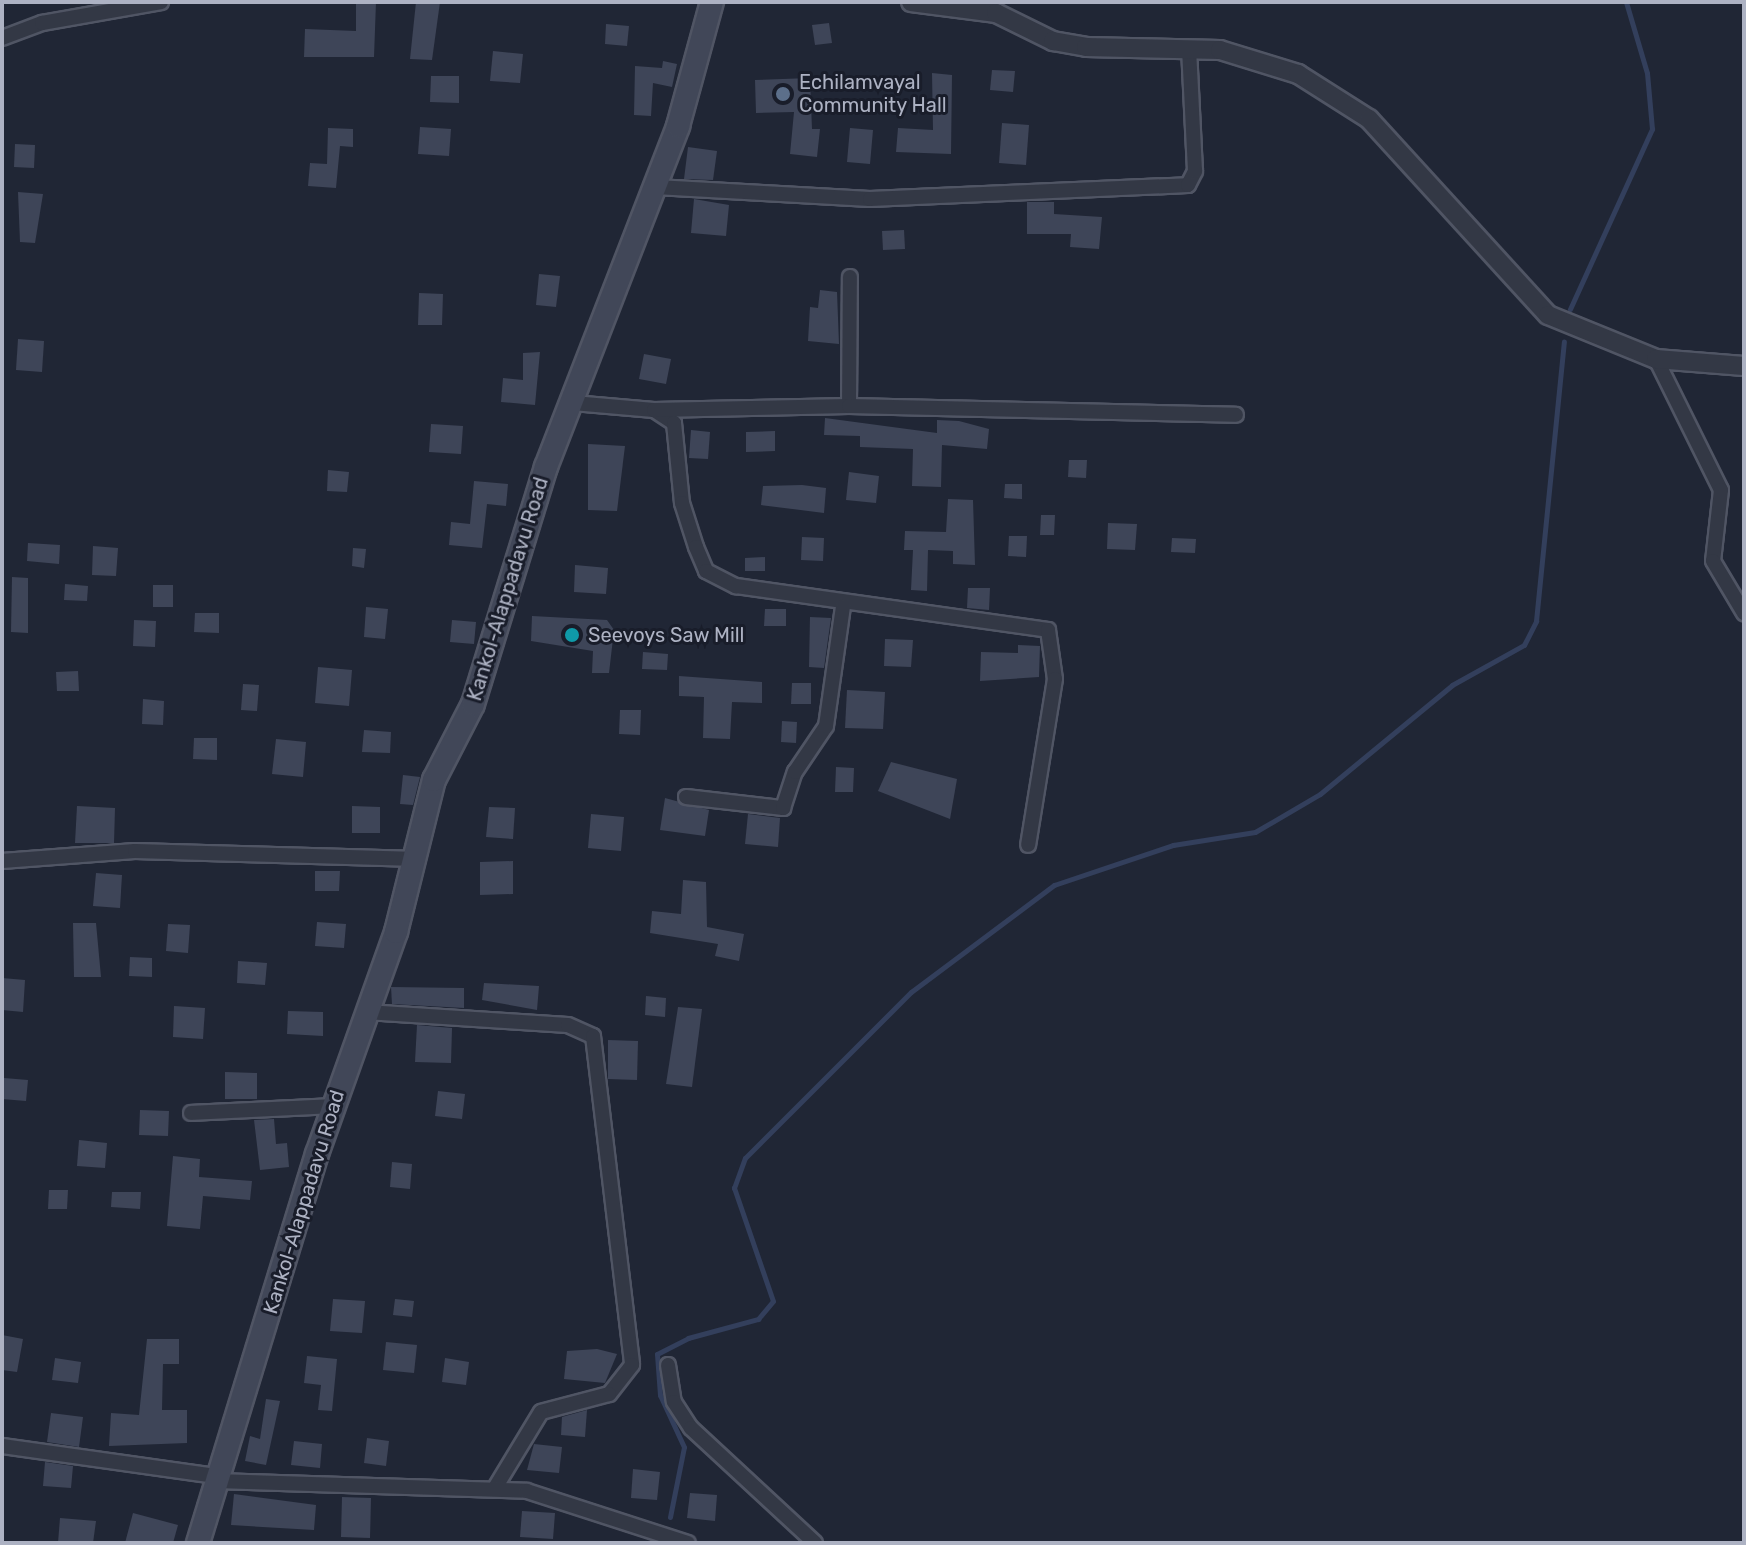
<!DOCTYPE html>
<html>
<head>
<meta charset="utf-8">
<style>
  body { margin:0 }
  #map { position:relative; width:1746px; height:1545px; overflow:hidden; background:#202635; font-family:Rubik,sans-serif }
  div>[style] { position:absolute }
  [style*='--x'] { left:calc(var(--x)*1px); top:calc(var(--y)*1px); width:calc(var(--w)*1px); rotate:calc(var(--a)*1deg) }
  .stream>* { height:5px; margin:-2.5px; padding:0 2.5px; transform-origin:2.5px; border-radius:2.5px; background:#333f5c }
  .building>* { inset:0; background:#3e4558 }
  .roads { filter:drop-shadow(2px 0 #505564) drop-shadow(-2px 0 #505564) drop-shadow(0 2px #505564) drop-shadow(0 -2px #505564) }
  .minor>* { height:14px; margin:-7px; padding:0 7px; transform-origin:7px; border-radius:7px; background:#333845 }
  .tertiary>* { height:18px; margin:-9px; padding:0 9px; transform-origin:9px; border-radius:9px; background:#333845 }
  .secondary>* { height:22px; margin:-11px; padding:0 11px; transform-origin:11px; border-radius:11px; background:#414758 }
  .dots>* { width:22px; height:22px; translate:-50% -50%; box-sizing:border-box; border:4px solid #191d2a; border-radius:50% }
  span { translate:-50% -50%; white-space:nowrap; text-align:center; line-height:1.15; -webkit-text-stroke:6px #191d2a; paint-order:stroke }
  .poi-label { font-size:20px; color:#adb2c3 }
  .left { translate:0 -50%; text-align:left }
  .street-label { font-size:20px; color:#adb2c3 }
  .frame { position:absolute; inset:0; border:4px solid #adb2c3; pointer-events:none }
</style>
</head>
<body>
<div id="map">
  <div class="stream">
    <div style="--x:1570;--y:309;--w:198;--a:-65.5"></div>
    <div style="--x:1652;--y:129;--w:56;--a:-95.1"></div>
    <div style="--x:1647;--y:73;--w:74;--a:-106.5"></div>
    <div style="--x:670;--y:1517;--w:71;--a:-78.7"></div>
    <div style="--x:684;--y:1447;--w:57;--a:-114.8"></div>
    <div style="--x:660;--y:1395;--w:41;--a:-94.2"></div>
    <div style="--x:657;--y:1354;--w:35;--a:-27"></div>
    <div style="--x:688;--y:1338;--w:73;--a:-15.2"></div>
    <div style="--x:758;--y:1319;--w:23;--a:-50"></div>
    <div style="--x:773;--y:1301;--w:120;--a:-109"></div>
    <div style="--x:734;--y:1188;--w:32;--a:-70"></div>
    <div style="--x:745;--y:1158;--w:235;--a:-45"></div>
    <div style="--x:911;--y:992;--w:179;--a:-36.8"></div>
    <div style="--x:1054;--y:885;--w:126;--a:-18.6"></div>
    <div style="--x:1173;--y:845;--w:83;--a:-9"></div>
    <div style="--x:1255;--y:832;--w:75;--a:-30.3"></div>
    <div style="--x:1320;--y:794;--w:171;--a:-39.5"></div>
    <div style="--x:1452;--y:685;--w:82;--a:-29.1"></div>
    <div style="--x:1524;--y:645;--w:27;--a:-63"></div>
    <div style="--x:1536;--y:621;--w:281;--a:-84.3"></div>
  </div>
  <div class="building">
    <div style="clip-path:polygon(356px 2px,376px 2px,374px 57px,304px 57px,305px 29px,356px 31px)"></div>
    <div style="clip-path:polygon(416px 2px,440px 2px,432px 60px,410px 59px)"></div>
    <div style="clip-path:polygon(829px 23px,832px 43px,815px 45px,812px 25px)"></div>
    <div style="clip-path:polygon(606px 24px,629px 26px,627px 46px,605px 44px)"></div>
    <div style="clip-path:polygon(493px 51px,523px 54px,520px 83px,490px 81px)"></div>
    <div style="clip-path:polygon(663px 61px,677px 64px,672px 87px,653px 83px,651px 116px,634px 115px,635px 66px,662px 68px)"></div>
    <div style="clip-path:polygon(992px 70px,1015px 71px,1013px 92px,990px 90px)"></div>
    <div style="clip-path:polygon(932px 73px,952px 75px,951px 154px,896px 152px,898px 128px,933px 130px)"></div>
    <div style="clip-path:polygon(431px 76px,459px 76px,459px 103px,430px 102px)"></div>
    <div style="clip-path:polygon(810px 78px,812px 129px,820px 129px,817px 157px,790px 154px,794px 112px,756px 113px,755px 80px)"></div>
    <div style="clip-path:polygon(1002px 123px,1029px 125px,1026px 165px,999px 163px)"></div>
    <div style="clip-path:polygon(420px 127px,451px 129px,449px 156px,418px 154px)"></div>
    <div style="clip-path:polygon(328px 128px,353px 129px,353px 147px,340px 146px,336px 188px,308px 186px,310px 163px,327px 164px)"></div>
    <div style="clip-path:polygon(850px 128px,873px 130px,870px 164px,847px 162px)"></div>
    <div style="clip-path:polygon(15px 144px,35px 145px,34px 168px,14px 167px)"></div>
    <div style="clip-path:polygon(688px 147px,717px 151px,713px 180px,684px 179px)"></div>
    <div style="clip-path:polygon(18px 192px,43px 194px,35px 243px,20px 242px)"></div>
    <div style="clip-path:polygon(694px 199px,729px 205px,726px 236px,691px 233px)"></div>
    <div style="clip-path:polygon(1027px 202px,1054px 202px,1054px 214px,1102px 217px,1099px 249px,1070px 247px,1071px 234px,1027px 234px)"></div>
    <div style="clip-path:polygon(904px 230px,905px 249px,883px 250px,882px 231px)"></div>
    <div style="clip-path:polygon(539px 274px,560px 276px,556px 307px,536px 305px)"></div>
    <div style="clip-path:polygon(820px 290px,837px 292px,839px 344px,808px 341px,810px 307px,818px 308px)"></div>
    <div style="clip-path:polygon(419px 293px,443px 294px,442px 325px,418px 325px)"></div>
    <div style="clip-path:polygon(18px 339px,44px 341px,42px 372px,16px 370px)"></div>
    <div style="clip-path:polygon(540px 352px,535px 405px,501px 402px,503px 378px,523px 380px,523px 353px)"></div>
    <div style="clip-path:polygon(644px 354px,671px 359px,666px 384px,639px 379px)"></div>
    <div style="clip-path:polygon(825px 418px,937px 433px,937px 420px,959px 421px,989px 429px,987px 449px,942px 445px,941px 487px,912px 486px,913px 449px,860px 447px,860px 436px,824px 435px)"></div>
    <div style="clip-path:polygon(431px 424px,463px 426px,461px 454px,429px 452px)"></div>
    <div style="clip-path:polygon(691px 430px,710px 432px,708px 459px,689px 458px)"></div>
    <div style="clip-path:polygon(775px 431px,775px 451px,746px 452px,746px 432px)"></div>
    <div style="clip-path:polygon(588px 444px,625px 446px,617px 511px,588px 510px)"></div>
    <div style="clip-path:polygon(1069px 460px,1087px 460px,1086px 478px,1068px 477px)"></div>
    <div style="clip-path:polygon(328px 470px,349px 472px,347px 492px,327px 491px)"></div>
    <div style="clip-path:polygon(849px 472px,879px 476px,876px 503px,846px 500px)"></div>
    <div style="clip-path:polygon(474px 481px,508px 484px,506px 506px,487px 504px,482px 548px,449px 545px,451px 522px,470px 524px)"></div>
    <div style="clip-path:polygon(1005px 484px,1022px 484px,1022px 499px,1004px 498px)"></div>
    <div style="clip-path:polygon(802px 485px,826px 488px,824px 513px,761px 505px,763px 486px)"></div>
    <div style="clip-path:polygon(948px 499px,973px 500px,975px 565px,953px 564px,953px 551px,928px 550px,927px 591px,911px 590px,913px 550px,904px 550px,905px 531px,946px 532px)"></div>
    <div style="clip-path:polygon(1041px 515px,1055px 515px,1054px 535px,1040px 535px)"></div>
    <div style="clip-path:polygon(1108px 523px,1137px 524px,1135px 550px,1107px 549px)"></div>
    <div style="clip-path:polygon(1009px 536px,1027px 536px,1026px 557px,1008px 556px)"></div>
    <div style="clip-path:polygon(802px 537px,824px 538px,823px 561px,801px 560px)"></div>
    <div style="clip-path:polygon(1172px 538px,1196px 539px,1195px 553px,1171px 552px)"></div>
    <div style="clip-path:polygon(28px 543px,60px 545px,59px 564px,27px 561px)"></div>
    <div style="clip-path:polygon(93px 546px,118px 548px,116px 576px,92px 575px)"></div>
    <div style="clip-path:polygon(353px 548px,366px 549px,364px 568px,352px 566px)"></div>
    <div style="clip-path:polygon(765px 557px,765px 571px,745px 571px,745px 558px)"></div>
    <div style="clip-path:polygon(575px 565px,608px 568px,606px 594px,574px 592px)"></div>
    <div style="clip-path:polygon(12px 577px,28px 578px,28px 633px,11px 632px)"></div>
    <div style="clip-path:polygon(65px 584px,88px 586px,87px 601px,64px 600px)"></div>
    <div style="clip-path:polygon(153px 585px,173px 585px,173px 607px,153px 607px)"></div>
    <div style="clip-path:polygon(968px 588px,990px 588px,989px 610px,967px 608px)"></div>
    <div style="clip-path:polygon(366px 607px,388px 609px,385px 639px,364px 637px)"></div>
    <div style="clip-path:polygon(765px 609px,786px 609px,786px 626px,764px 626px)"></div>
    <div style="clip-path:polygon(195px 613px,219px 613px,219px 633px,194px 632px)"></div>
    <div style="clip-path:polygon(532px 616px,607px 620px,614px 630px,609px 673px,592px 673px,593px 651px,531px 641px)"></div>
    <div style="clip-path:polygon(810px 617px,831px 618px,824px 668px,809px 667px)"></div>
    <div style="clip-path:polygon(134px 620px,156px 621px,155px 647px,133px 646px)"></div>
    <div style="clip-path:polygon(452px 620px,476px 622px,474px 644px,450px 642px)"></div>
    <div style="clip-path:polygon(885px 639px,913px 640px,911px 667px,884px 666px)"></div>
    <div style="clip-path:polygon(1018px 645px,1040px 646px,1039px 677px,980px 681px,981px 652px,1018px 653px)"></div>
    <div style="clip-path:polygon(643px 652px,668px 654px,667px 670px,642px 669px)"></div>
    <div style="clip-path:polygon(318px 667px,352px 670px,349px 706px,315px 703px)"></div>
    <div style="clip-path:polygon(78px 671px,79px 691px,57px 691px,56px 672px)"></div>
    <div style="clip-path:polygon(679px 676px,762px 682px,762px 703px,732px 702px,730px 739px,703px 738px,704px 697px,679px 696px)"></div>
    <div style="clip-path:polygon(792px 683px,811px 683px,811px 704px,791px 704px)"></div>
    <div style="clip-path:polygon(243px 684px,259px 685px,257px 711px,241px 710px)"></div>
    <div style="clip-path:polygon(847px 690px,885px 692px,883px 729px,845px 728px)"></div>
    <div style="clip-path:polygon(143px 699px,164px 701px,163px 725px,142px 724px)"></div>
    <div style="clip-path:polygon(620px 710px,641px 710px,640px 735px,619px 734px)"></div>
    <div style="clip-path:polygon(782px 721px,797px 722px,796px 743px,781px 742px)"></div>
    <div style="clip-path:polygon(364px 730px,391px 732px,390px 753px,362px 752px)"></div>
    <div style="clip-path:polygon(194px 738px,217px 738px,217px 760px,193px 759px)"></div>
    <div style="clip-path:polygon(276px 739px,306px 742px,303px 777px,272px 774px)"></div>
    <div style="clip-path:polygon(891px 762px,957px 779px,950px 819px,878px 791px)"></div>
    <div style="clip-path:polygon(836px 767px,854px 768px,853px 792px,835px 792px)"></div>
    <div style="clip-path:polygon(403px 775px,420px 777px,413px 805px,400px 804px)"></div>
    <div style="clip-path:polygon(665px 798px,709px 810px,705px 836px,660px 830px)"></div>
    <div style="clip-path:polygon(77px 806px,115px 808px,114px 843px,75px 843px)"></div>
    <div style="clip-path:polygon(352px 806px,380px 807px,380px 833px,352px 833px)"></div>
    <div style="clip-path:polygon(489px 807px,515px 808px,513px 839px,486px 837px)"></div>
    <div style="clip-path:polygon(591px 814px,624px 817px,621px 851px,588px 848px)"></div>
    <div style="clip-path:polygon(748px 814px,780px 818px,778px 847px,745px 844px)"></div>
    <div style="clip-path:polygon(513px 861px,513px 894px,480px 895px,480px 862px)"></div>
    <div style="clip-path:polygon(315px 871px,340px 871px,339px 891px,315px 891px)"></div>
    <div style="clip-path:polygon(96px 873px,122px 875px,120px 908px,93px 906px)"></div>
    <div style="clip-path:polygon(683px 880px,706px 882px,707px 927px,744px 934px,739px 961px,715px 956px,718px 944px,650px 933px,652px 911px,681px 914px)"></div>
    <div style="clip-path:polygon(317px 922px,346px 924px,344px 948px,315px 946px)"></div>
    <div style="clip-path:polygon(73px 923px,96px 923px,101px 977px,74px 977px)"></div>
    <div style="clip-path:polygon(168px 924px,190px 925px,188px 953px,166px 951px)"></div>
    <div style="clip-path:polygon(130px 957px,152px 958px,152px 977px,129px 976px)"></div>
    <div style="clip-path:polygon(238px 961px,267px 963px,265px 985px,237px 983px)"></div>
    <div style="clip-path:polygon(2px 978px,25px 980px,23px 1012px,2px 1010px)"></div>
    <div style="clip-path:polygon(484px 983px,539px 986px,537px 1010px,482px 1000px)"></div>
    <div style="clip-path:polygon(391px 987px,464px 988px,464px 1008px,392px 1004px)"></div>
    <div style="clip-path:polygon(646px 996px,666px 998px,665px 1017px,645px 1015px)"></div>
    <div style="clip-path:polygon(174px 1006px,205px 1008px,203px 1039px,173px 1037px)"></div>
    <div style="clip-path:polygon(678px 1007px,702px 1009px,692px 1087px,666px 1084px)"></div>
    <div style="clip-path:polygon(288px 1011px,323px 1012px,323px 1036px,287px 1034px)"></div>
    <div style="clip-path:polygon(417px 1025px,452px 1028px,451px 1063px,415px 1062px)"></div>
    <div style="clip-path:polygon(608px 1040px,638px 1041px,637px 1080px,608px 1079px)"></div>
    <div style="clip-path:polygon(225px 1072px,257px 1073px,257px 1099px,225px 1099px)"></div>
    <div style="clip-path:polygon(4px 1078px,28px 1080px,26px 1101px,2px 1099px)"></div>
    <div style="clip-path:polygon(438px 1091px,465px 1094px,462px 1119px,435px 1116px)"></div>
    <div style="clip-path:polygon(140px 1110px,169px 1111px,168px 1136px,139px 1135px)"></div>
    <div style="clip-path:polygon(274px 1119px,276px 1144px,287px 1143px,289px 1167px,260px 1170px,254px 1120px)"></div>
    <div style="clip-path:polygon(79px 1140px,107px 1143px,105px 1168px,77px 1166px)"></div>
    <div style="clip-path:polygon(173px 1156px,200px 1159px,199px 1177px,252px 1181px,250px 1200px,203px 1196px,200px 1229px,167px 1226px)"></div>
    <div style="clip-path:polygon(392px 1162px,412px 1164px,410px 1189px,390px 1187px)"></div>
    <div style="clip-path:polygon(49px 1190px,68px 1190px,67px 1209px,48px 1209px)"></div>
    <div style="clip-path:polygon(112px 1192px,141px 1192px,140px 1209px,111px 1207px)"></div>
    <div style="clip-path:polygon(333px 1299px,365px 1301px,362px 1333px,330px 1331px)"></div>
    <div style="clip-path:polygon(395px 1299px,414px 1301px,412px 1317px,393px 1315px)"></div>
    <div style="clip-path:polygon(2px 1335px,23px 1339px,17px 1372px,2px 1370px)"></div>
    <div style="clip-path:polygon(147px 1339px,179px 1339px,179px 1364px,163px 1364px,162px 1410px,187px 1410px,187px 1443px,109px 1446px,111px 1413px,139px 1415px)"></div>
    <div style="clip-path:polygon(386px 1342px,417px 1345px,414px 1373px,383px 1370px)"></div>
    <div style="clip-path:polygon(597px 1349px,617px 1354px,605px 1383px,564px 1379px,567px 1351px)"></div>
    <div style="clip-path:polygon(307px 1356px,337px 1359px,332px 1411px,318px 1410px,321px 1385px,304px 1383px)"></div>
    <div style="clip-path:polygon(55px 1358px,81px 1362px,78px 1383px,52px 1380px)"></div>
    <div style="clip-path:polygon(445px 1358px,469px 1362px,466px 1385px,442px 1382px)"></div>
    <div style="clip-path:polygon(266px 1399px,280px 1401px,266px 1465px,245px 1461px,250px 1436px,260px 1439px)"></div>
    <div style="clip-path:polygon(587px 1410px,585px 1437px,561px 1435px,562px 1417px)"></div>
    <div style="clip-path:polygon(51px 1413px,83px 1417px,79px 1447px,47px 1442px)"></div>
    <div style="clip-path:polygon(367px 1438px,389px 1441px,386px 1466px,364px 1463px)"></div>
    <div style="clip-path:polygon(294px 1441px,322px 1444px,320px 1468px,291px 1465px)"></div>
    <div style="clip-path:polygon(534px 1444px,562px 1447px,559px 1473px,527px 1470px)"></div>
    <div style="clip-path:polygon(45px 1462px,73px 1466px,71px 1488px,43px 1486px)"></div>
    <div style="clip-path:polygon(633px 1469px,660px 1472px,657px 1500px,631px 1498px)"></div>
    <div style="clip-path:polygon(690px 1493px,717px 1495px,715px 1521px,687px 1518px)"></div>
    <div style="clip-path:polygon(234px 1494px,316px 1505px,314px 1530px,231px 1525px)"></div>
    <div style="clip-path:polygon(342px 1497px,371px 1498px,370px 1538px,341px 1537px)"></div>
    <div style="clip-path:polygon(522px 1511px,555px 1513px,553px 1539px,520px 1537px)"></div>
    <div style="clip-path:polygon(133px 1513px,178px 1525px,173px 1543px,125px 1543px)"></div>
    <div style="clip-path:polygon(60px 1518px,96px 1521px,93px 1543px,58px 1543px)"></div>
  </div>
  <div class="roads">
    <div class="minor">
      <div style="--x:2;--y:38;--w:43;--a:-20.6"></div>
      <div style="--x:42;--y:23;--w:121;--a:-10"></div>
      <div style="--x:656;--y:187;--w:214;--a:3.2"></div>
      <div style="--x:870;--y:199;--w:318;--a:-2.5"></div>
      <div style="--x:1188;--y:185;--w:16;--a:-63"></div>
      <div style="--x:1195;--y:171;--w:123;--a:-92.8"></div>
      <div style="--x:1656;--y:359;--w:146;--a:63.6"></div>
      <div style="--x:1721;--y:490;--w:71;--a:96.4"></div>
      <div style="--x:1713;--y:561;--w:61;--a:59.2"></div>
      <div style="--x:573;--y:403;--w:81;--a:4.9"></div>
      <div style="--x:654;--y:410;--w:24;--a:33"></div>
      <div style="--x:674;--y:423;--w:80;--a:84.3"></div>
      <div style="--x:682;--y:503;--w:46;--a:72.3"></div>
      <div style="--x:696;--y:547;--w:26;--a:67"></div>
      <div style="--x:706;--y:571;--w:34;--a:27"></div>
      <div style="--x:736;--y:586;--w:315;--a:8"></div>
      <div style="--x:1048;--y:630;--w:49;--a:81.9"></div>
      <div style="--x:1055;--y:679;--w:168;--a:99.2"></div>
      <div style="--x:849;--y:406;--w:129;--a:-89.6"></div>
      <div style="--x:654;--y:410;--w:195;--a:-1.2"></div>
      <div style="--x:849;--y:406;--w:387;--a:1.3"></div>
      <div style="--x:686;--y:797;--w:98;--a:6.5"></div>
      <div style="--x:783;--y:808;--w:38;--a:-72"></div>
      <div style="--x:795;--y:772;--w:55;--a:-56"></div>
      <div style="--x:826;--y:726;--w:121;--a:-81.9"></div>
      <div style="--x:2;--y:861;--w:133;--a:-4.3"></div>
      <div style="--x:135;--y:851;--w:283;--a:1.6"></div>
      <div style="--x:366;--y:1012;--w:202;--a:3.7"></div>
      <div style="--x:568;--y:1025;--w:27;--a:24"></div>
      <div style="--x:593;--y:1036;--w:331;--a:83.2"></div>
      <div style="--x:632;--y:1365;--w:37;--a:128"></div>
      <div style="--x:609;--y:1394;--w:70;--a:165.2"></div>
      <div style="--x:541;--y:1412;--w:89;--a:121.2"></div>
      <div style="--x:191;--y:1113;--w:142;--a:-2.8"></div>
      <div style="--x:668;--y:1365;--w:37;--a:81"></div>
      <div style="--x:674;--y:1402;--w:31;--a:57"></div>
      <div style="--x:691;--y:1428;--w:169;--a:42.8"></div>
      <div style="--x:2;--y:1446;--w:216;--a:8"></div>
      <div style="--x:215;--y:1481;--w:312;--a:1.8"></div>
      <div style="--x:527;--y:1491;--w:169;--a:17.9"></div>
    </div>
    <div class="tertiary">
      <div style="--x:911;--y:2;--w:86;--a:7.4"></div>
      <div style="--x:996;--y:13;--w:64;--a:26.2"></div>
      <div style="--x:1053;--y:41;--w:34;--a:10"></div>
      <div style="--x:1086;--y:47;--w:134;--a:1.3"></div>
      <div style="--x:1220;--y:50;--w:82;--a:17.1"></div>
      <div style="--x:1298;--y:74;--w:84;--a:32.4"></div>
      <div style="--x:1369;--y:119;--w:265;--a:47.6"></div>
      <div style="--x:1548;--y:315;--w:117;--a:22.2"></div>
      <div style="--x:1656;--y:359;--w:88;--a:4.5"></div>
    </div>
    <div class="secondary">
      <div style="--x:198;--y:1543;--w:407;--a:-73"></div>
      <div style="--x:317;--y:1154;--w:236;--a:-70.4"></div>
      <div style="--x:396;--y:932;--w:157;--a:-76"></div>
      <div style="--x:434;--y:780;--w:85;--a:-62.8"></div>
      <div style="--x:473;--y:704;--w:248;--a:-72.9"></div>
      <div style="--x:546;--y:467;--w:366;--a:-68.8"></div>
      <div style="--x:678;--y:126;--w:129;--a:-74.7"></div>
    </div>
  </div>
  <div class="dots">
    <div style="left:783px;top:94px;background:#5c6f8a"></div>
    <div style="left:572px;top:635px;background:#0f9aa8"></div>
  </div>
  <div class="poi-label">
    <span class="left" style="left:799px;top:94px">Echilamvayal<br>Community Hall</span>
    <span class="left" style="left:588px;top:635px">Seevoys Saw Mill</span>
  </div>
  <div class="street-label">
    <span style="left:508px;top:589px;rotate:-73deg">Kankol-Alappadavu Road</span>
    <span style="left:304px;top:1202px;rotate:-73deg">Kankol-Alappadavu Road</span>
  </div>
  <div class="frame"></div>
</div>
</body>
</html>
